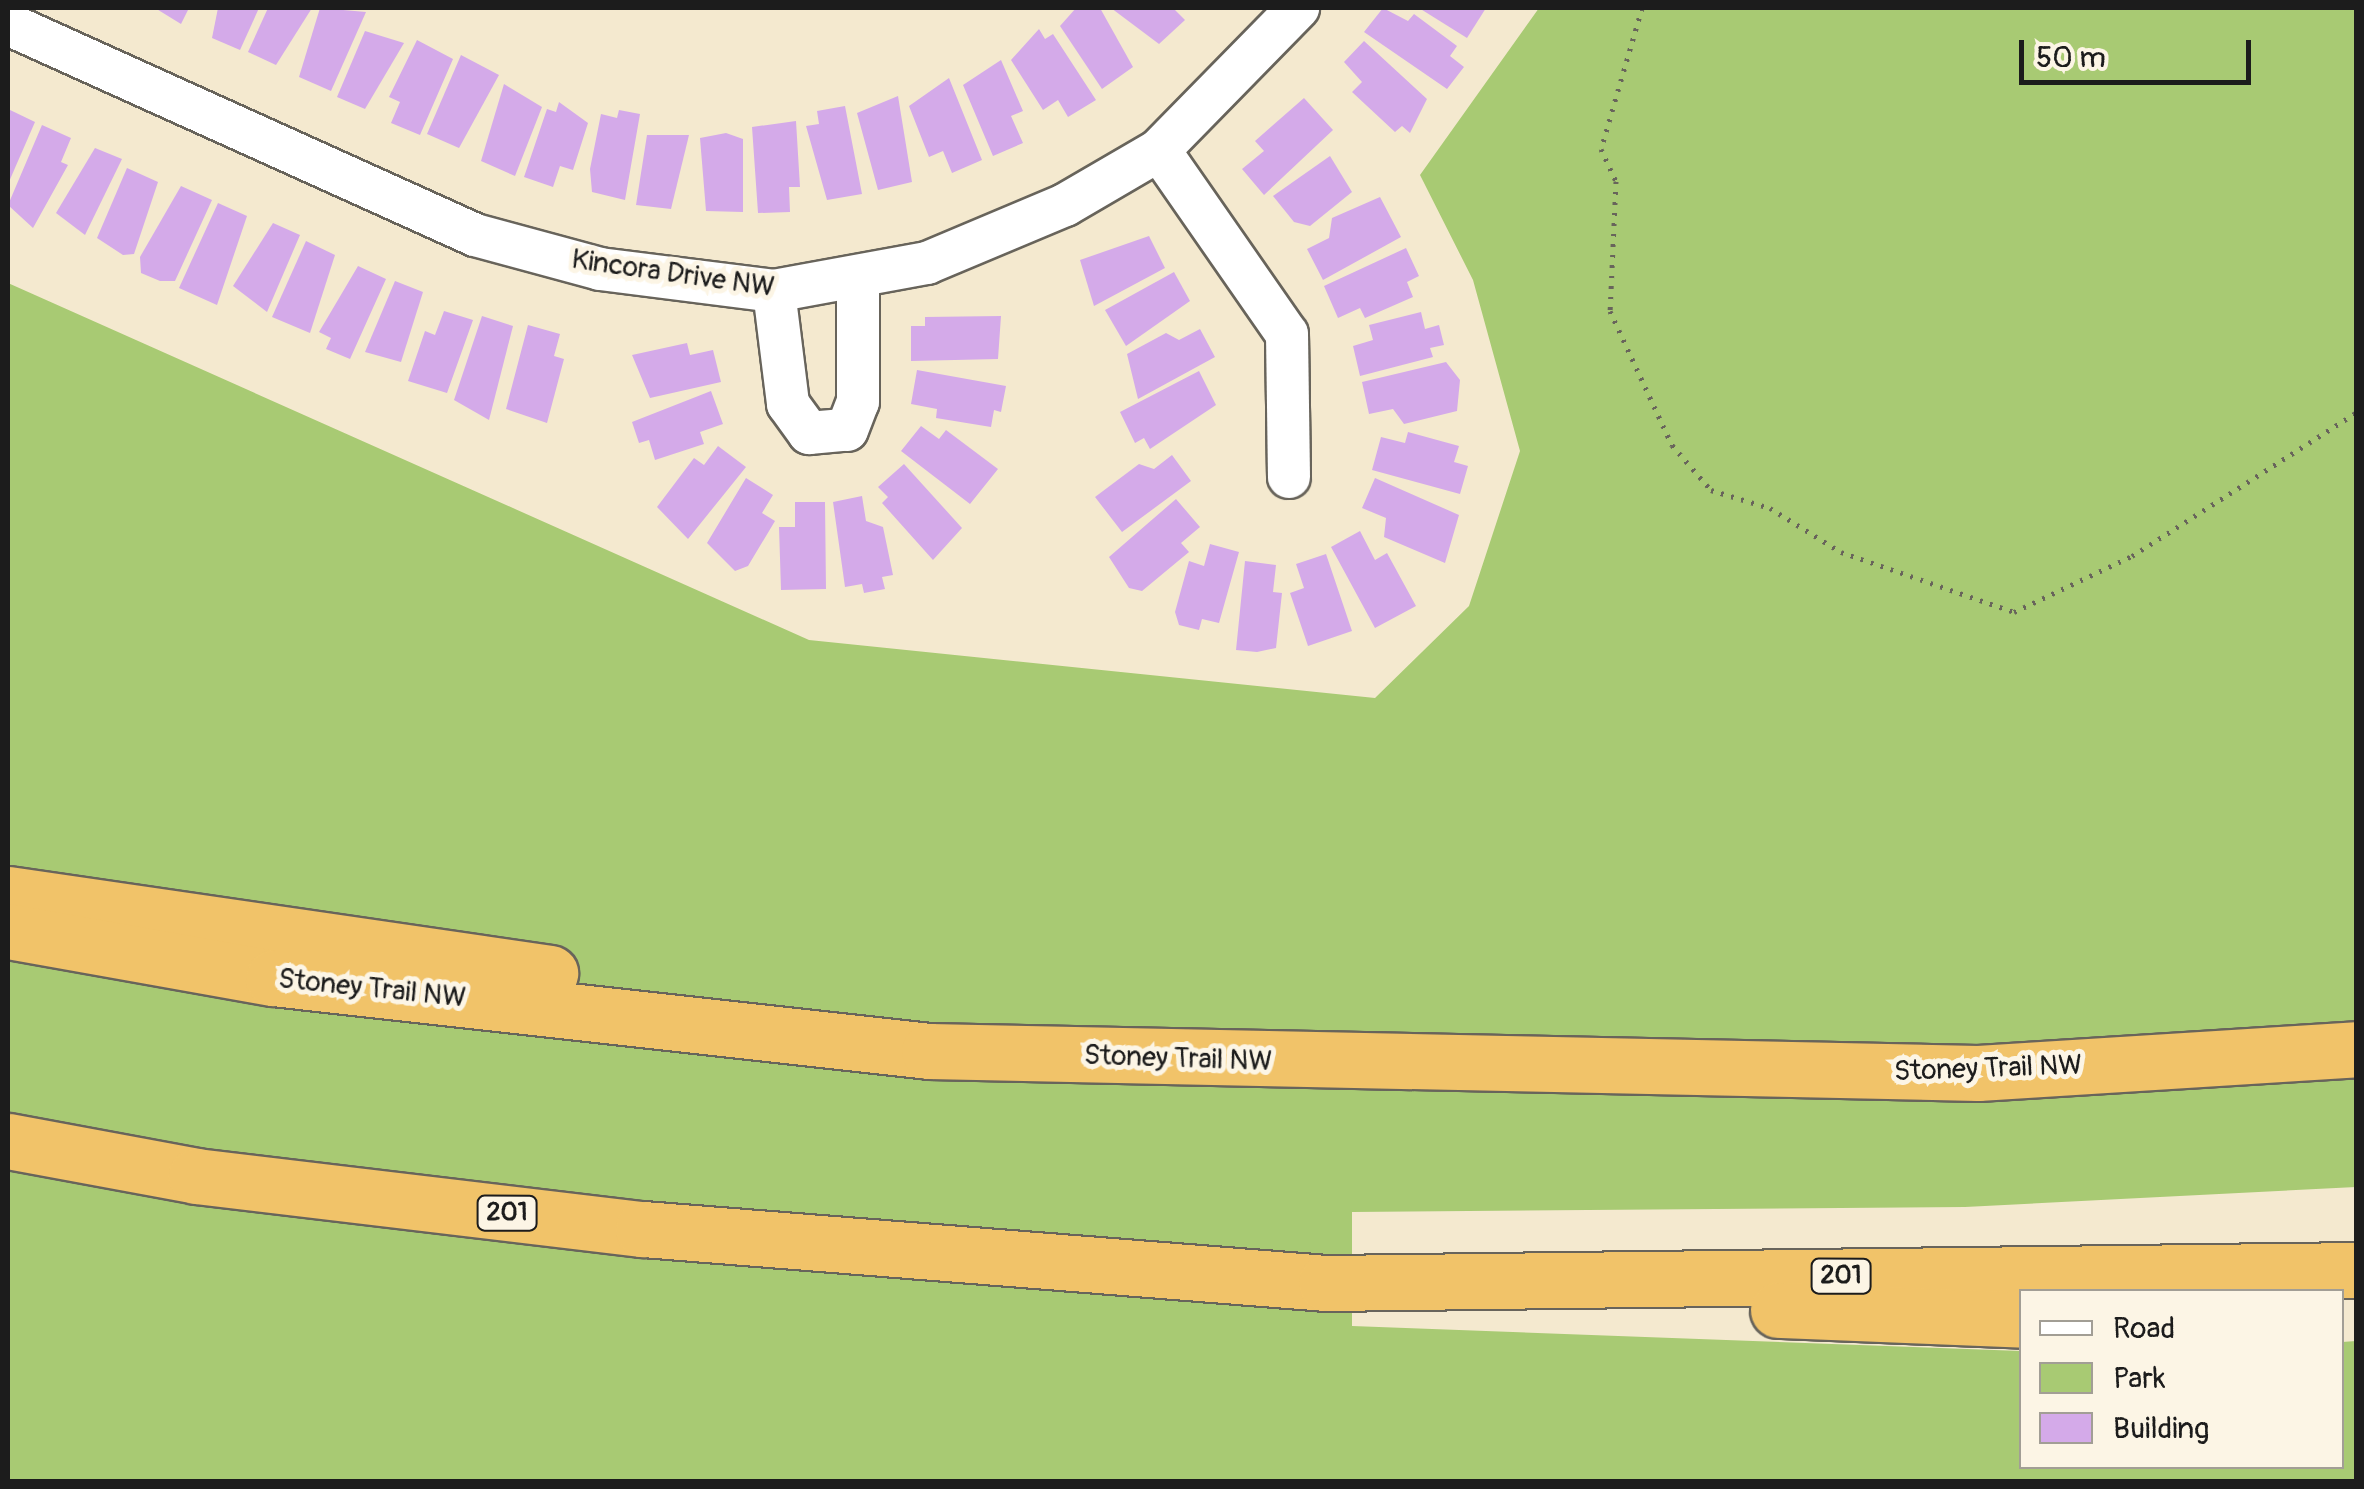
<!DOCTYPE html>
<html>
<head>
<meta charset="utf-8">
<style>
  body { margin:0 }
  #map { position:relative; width:2364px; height:1489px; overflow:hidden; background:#f4e9cf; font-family:Pangolin,sans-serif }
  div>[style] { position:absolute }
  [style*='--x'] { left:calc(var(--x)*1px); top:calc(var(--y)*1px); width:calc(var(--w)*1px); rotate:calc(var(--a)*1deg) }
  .green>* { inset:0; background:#a8ca73 }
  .building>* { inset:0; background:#d4aae9 }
  .path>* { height:5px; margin-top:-2.5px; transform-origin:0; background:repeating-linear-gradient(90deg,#68645b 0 2.5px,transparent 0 10.5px) }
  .roads { filter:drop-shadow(2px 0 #68645b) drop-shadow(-2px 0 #68645b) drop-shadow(0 2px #68645b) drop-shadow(0 -2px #68645b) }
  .minor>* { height:42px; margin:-21px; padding:0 21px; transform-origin:21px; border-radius:21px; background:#fff }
  .highway>* { height:55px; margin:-27.5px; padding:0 27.5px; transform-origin:27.5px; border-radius:27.5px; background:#f1c369 }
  span { translate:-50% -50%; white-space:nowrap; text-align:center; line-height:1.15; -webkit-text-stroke:10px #fcf5e5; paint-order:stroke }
  .shield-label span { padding:2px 8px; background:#fcf5e5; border:2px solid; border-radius:8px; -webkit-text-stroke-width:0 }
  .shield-label { font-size:25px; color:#1c1c1c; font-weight:700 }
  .street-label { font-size:28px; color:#1c1c1c }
  .frame { position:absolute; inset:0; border:10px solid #1c1c1c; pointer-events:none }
  .legend { position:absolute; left:2019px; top:1289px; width:325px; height:180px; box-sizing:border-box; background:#fcf5e5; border:2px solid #a29e95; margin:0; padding:12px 18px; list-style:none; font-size:30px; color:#1c1c1c }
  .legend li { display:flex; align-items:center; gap:20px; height:50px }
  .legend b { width:50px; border:2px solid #a29e95 }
  .scale { position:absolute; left:2019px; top:40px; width:232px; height:45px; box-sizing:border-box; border:5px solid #1c1c1c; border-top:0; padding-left:12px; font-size:30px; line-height:35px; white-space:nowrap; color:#1c1c1c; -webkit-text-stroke:8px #fcf5e5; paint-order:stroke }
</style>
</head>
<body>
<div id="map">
  <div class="green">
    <div style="clip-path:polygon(1539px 8px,2356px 8px,2356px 1187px,1965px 1207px,1352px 1212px,1352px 1326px,2021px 1351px,2022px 1466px,2342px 1466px,2342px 1342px,2356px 1341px,2356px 1481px,8px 1482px,8px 283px,809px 640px,1375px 698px,1469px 606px,1520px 451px,1473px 280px,1420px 175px)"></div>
  </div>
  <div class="building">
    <div style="clip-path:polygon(155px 8px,189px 8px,181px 24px)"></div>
    <div style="clip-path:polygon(218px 8px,259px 8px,240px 50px,212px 38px)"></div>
    <div style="clip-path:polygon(268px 8px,312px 8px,276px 65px,248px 52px)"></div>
    <div style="clip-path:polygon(320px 8px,366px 12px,331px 91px,299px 77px)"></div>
    <div style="clip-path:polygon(1076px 8px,1100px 8px,1133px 67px,1102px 89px,1060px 26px)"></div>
    <div style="clip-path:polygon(1111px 8px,1173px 8px,1185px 20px,1159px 44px)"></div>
    <div style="clip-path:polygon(1383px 8px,1408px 21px,1414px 14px,1457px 46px,1450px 56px,1464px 67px,1447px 89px,1364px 32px)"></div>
    <div style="clip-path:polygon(1419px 8px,1486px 8px,1467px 38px)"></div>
    <div style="clip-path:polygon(1039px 29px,1045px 39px,1053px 34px,1096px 100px,1068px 117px,1058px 100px,1043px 110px,1011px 60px)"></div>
    <div style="clip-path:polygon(365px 31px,404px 43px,365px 109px,337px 97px)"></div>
    <div style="clip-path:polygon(417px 40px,453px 59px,420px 135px,391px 123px,400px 102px,389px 97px)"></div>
    <div style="clip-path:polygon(1364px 41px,1427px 99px,1410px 133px,1402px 126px,1395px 132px,1352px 92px,1362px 82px,1344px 62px)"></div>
    <div style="clip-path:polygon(461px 55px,499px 75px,459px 148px,427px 134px)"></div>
    <div style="clip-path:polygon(1001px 60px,1023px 111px,1011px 116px,1023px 143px,993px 156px,963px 85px)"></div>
    <div style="clip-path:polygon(949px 78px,982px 160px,952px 173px,943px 151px,929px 157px,909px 106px)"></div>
    <div style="clip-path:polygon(504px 84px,542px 107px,515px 176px,481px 161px)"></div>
    <div style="clip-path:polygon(898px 96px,912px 182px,878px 190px,857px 113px)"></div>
    <div style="clip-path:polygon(1304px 98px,1333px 130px,1264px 195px,1242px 169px,1264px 151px,1255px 141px)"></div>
    <div style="clip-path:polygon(559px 102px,588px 123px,573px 170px,560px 166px,553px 187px,524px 177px,547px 109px,556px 112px)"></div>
    <div style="clip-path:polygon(845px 106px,862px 194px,827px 200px,806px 126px,819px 124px,817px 111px)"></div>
    <div style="clip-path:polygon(8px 109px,35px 122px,8px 184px)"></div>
    <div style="clip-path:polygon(619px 110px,640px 114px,625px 200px,592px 192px,590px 169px,601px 114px,617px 118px)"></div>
    <div style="clip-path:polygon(796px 121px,800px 187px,789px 187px,790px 212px,758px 213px,752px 127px)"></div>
    <div style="clip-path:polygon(42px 125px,71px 138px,61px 162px,68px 165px,33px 228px,8px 205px)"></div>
    <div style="clip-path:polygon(726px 133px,743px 139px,743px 212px,706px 211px,700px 138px)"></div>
    <div style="clip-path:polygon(647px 135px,689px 135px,671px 209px,636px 205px)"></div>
    <div style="clip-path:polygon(95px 148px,122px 159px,85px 235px,56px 213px)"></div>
    <div style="clip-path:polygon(1330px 156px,1352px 192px,1310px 226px,1294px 222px,1273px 196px)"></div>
    <div style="clip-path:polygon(127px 168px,158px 182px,134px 254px,123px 255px,97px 238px)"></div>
    <div style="clip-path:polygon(181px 186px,212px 200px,175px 281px,160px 281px,141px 273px,140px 257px)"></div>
    <div style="clip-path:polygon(1380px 197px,1401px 237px,1323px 280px,1307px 249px,1329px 238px,1332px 218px)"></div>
    <div style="clip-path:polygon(218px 203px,247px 216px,217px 305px,179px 288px)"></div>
    <div style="clip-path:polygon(273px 223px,300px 235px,267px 312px,233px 286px)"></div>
    <div style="clip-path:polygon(1149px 236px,1165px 268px,1094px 306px,1080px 260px)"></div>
    <div style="clip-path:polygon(306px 241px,335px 255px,310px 333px,272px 317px)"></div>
    <div style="clip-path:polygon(1406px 248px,1419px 276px,1407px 282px,1413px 297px,1365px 318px,1360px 308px,1338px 318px,1324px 286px)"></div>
    <div style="clip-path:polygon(358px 266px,386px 279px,350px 359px,326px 349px,331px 338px,319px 332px)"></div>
    <div style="clip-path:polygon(1174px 272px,1190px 301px,1126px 346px,1105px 310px)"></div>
    <div style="clip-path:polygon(395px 281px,423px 292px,401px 362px,365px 352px)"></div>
    <div style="clip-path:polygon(444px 311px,473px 320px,447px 393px,408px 381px,425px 331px,435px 335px)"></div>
    <div style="clip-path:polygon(1421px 312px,1425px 329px,1439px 325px,1444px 345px,1430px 348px,1433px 357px,1360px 376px,1353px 346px,1373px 340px,1369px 325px)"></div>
    <div style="clip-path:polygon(482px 316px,513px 326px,489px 420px,454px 400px)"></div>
    <div style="clip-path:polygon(1001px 316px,998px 359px,911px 361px,911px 326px,925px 326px,925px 317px)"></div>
    <div style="clip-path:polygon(528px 325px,560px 334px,554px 356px,564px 359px,547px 423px,506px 409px)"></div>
    <div style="clip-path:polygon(1200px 329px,1215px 357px,1138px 399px,1127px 354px,1166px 333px,1179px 340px)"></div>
    <div style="clip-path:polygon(687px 343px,690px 355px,713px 350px,721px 382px,650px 398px,632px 355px)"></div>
    <div style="clip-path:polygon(1446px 362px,1460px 380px,1457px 411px,1404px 424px,1393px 409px,1369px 414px,1362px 382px)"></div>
    <div style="clip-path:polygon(917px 370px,1006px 386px,1001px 412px,994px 410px,991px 427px,936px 418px,937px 409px,911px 404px)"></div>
    <div style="clip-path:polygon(1199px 371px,1216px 405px,1150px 449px,1144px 438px,1135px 443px,1120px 412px)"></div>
    <div style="clip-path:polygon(711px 391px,723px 424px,700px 432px,704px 444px,655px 460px,649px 440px,639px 443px,632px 422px)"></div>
    <div style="clip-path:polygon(921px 426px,939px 439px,946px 430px,998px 469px,970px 504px,901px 451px)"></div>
    <div style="clip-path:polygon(1408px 432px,1459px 446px,1454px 462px,1468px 466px,1460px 494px,1372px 470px,1381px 437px,1405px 443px)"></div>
    <div style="clip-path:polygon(718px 446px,746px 467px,688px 539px,657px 507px,694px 458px,704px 465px)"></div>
    <div style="clip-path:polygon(1172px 455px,1191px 481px,1122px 532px,1095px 497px,1139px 464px,1154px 469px)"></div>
    <div style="clip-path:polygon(904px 464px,962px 528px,933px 560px,882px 503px,888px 497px,878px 487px)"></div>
    <div style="clip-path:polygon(746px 478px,773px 495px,762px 513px,775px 521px,748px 566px,735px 571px,707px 543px)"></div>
    <div style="clip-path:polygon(1375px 478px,1459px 515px,1445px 563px,1384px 537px,1386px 518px,1362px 508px)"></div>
    <div style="clip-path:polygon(862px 496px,866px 521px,883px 527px,893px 575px,882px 577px,885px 589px,864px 593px,862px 584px,845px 587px,833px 502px)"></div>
    <div style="clip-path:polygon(1176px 499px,1200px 527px,1181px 543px,1189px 552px,1142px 591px,1129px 588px,1109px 557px)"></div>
    <div style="clip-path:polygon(795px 502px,825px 502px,826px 589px,781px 590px,779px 527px,795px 527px)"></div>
    <div style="clip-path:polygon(1360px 531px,1375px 560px,1387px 553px,1416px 606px,1375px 628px,1331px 547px)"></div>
    <div style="clip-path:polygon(1210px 544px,1239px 552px,1219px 623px,1202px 619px,1199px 630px,1179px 625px,1175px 612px,1189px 561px,1204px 566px)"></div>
    <div style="clip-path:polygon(1326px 554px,1352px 631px,1308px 646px,1290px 593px,1304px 588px,1296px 564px)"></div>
    <div style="clip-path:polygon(1245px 561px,1276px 565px,1273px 592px,1282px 593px,1276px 648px,1257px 652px,1236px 650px)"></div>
  </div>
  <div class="path">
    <div style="--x:1642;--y:8;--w:147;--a:106.2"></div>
    <div style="--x:1601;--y:149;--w:35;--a:65"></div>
    <div style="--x:1616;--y:181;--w:130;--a:92.6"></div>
    <div style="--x:1610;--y:311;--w:148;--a:65.2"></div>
    <div style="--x:1672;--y:445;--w:60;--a:49.1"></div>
    <div style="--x:1711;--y:490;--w:62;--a:17"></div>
    <div style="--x:1770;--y:508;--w:84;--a:31.8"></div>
    <div style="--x:1841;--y:552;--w:183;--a:19.1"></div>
    <div style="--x:2014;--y:612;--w:131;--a:-25.4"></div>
    <div style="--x:2132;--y:556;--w:266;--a:-32.6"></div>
  </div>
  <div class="roads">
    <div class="minor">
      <div style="--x:8;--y:24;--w:512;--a:24.31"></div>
      <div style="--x:475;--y:235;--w:130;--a:15.2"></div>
      <div style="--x:600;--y:269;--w:175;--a:7.2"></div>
      <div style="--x:774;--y:291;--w:156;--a:-10.4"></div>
      <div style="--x:927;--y:263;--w:150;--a:-22.8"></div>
      <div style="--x:1065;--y:205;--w:109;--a:-30.3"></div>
      <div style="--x:1159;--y:150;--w:199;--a:-45.6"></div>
      <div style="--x:1159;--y:150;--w:224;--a:55.2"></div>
      <div style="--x:1287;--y:334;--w:143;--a:89.2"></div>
      <div style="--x:774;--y:291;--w:114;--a:82.9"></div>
      <div style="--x:788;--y:404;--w:36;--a:54"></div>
      <div style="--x:809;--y:433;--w:38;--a:-5"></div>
      <div style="--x:847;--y:430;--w:30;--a:-69"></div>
      <div style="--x:858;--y:402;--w:123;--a:-90"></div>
    </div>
    <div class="highway">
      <div style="--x:8;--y:894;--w:548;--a:8.29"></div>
      <div style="--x:8;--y:931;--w:269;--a:10.1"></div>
      <div style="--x:273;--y:978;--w:660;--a:6.35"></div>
      <div style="--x:929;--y:1051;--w:1049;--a:1.2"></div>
      <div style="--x:1978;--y:1073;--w:379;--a:-3.6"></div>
      <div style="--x:8;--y:1141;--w:191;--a:10.5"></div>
      <div style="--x:196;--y:1176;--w:450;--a:6.8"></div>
      <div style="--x:643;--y:1229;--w:685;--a:4.52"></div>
      <div style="--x:1326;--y:1283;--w:1030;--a:-0.72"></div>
      <div style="--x:1778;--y:1310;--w:244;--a:2.3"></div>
    </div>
  </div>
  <div class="shield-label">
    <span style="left:507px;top:1213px">201</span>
    <span style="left:1841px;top:1276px">201</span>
  </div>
  <div class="street-label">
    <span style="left:673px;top:274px;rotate:8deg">Kincora Drive NW</span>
    <span style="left:372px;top:989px;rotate:6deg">Stoney Trail NW</span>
    <span style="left:1178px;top:1059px;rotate:2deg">Stoney Trail NW</span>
    <span style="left:1988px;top:1069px;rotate:-2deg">Stoney Trail NW</span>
  </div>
  <div class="frame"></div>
  <ul class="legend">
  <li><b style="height:12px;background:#fff"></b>Road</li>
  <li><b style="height:28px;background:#a8ca73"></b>Park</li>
  <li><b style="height:28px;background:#d4aae9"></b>Building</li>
  </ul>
  <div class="scale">50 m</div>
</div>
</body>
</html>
